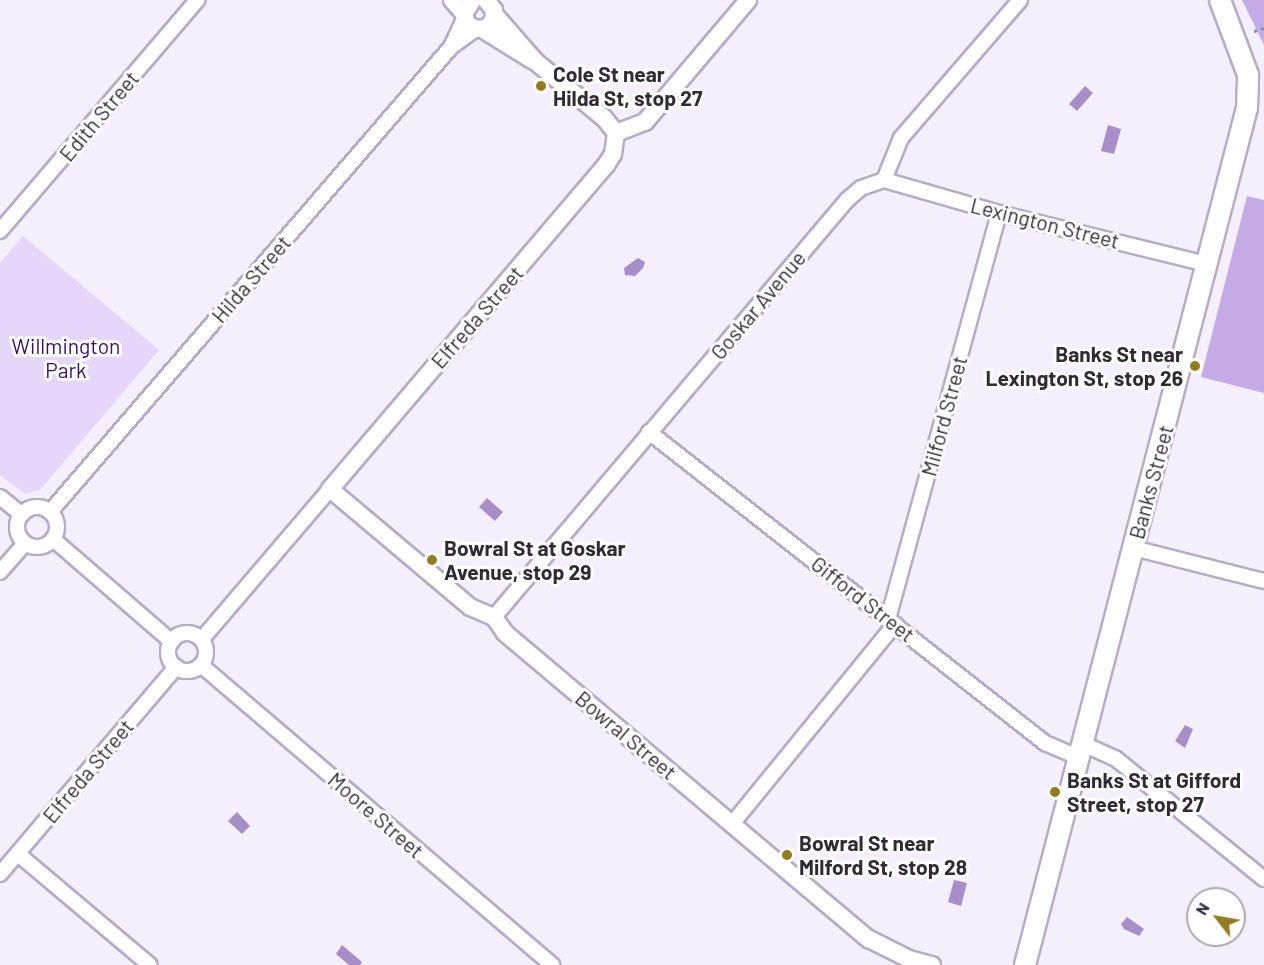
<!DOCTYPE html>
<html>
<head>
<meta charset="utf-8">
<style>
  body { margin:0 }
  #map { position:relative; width:1264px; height:965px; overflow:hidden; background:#f4eefd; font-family:Barlow,sans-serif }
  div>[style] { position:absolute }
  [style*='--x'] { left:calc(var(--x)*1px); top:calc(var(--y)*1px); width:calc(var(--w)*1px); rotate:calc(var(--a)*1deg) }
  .green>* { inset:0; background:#e6d6fa }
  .forest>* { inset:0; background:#c5abe5 }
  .water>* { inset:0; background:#a88ec7 }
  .path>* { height:3px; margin-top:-1.5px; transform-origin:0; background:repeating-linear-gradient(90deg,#8d8894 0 3px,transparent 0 7.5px) }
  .roads { filter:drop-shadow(2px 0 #b6acc3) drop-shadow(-2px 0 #b6acc3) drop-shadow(0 2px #b6acc3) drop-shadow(0 -2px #b6acc3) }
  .minor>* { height:14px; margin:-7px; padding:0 7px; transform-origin:7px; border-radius:7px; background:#fff }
  .minor>.ring { margin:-7px; padding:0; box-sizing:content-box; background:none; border:14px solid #fff; border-radius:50% }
  .tertiary>* { height:16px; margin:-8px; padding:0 8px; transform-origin:8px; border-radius:8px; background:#fff }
  .secondary>* { height:20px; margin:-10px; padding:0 10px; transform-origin:10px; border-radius:10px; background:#fff }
  .dots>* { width:16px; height:16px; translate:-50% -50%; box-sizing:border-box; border:3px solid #fff; border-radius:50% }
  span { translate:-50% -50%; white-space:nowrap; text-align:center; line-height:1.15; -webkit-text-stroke:6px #fff; paint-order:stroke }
  .poi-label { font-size:21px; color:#2f2b34; font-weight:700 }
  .left { translate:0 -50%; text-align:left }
  .right { translate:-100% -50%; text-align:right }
  .street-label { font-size:21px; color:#2f2b34 }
  .park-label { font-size:21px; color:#391357 }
  .north { position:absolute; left:1186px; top:887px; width:60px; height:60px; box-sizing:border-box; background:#fff; border:2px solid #acaaae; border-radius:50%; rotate:301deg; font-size:16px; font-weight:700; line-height:24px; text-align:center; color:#2f2b34 }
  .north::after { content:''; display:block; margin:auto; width:21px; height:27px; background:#927c23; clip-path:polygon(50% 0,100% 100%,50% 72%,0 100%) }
</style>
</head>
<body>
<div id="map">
  <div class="green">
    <div style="clip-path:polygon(23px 236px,159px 350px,40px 490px,25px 494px,0 475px,0 263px)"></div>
  </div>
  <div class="forest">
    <div style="clip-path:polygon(1242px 0,1264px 0,1264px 45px)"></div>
    <div style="clip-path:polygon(1247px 196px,1264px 200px,1264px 393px,1201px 377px)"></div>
  </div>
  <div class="water">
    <div style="clip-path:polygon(1085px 86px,1093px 93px,1077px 111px,1069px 104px)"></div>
    <div style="clip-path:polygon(1108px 125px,1121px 129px,1114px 154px,1101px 151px)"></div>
    <div style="clip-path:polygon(638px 258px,645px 262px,643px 268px,635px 276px,625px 275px,624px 268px)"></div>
    <div style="clip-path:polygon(487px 498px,503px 512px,495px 521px,479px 507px)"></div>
    <div style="clip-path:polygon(1185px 725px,1193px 729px,1185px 748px,1175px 741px)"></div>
    <div style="clip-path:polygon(237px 812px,250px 826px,242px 834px,228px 821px)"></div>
    <div style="clip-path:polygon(954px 880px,967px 883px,961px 906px,948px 902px)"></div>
    <div style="clip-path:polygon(1127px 917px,1144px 929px,1139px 936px,1124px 929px,1121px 924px)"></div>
    <div style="clip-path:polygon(342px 945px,362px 962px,360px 965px,349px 965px,336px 954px)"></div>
  </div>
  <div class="path">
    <div style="--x:1254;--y:31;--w:10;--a:-17"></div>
  </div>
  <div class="roads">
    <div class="minor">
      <div style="--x:451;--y:47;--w:31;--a:-36"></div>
      <div style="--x:884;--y:180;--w:120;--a:16"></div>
      <div style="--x:999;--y:213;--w:214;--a:13.8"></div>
      <div style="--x:0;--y:231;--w:304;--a:-49.5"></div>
      <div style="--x:649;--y:432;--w:504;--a:38.14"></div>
      <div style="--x:1045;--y:743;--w:38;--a:23"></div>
      <div style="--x:0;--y:497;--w:28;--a:39"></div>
      <div class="ring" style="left:17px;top:507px;width:26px;height:26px"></div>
      <div style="--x:50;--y:512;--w:614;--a:-49.23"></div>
      <div style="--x:451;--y:47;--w:31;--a:-65"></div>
      <div style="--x:53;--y:539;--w:157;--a:40.9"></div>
      <div style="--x:1133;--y:548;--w:134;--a:14.2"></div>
      <div style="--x:0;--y:572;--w:38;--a:-49"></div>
      <div style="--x:494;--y:617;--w:546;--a:-49.75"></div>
      <div style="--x:847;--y:200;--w:18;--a:-41"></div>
      <div style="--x:861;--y:188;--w:24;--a:-19"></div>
      <div style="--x:884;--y:180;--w:45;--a:-68"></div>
      <div style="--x:901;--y:138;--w:182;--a:-49.2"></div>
      <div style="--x:888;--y:619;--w:421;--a:-74.7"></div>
      <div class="ring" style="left:168px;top:633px;width:24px;height:24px"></div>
      <div style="--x:202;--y:639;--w:197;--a:-49.5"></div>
      <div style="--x:201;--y:665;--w:462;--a:40.5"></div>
      <div style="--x:1083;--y:744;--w:35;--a:24"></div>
      <div style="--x:1115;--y:758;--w:192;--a:39.1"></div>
      <div style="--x:732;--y:824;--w:258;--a:-50.8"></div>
      <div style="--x:18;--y:854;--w:172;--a:40.1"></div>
      <div style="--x:0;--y:874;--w:272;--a:-49.6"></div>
    </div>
    <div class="tertiary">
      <div style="--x:452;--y:0;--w:18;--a:49"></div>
      <div style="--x:473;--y:0;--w:17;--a:123"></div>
      <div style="--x:464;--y:14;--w:10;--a:73"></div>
      <div style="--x:467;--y:24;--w:10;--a:29"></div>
      <div style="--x:476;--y:29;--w:11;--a:-5"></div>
      <div style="--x:487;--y:28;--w:10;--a:-53"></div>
      <div style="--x:493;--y:20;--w:10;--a:-84"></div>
      <div style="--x:494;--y:10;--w:13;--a:-129"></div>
      <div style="--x:495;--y:15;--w:62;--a:48.9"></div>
      <div style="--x:536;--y:62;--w:88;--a:39.5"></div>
      <div style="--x:604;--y:118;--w:19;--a:51"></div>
      <div style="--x:482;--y:29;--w:59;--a:31.8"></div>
      <div style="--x:616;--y:133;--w:21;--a:98"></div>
      <div style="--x:613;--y:154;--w:13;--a:122"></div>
      <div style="--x:606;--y:165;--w:426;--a:130.4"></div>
      <div style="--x:330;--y:489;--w:183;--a:40.1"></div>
      <div style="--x:470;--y:607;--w:26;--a:23"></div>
      <div style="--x:494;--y:617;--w:19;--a:55"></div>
      <div style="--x:505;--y:633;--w:476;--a:40.1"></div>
      <div style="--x:869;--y:939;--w:45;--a:26.6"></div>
      <div style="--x:909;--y:959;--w:24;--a:15"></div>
      <div style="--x:616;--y:133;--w:31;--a:-21"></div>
      <div style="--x:645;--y:122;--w:160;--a:-49.8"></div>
    </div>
    <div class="secondary">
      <div style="--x:1025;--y:965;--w:885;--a:-75.48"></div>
      <div style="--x:1247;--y:108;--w:33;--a:-88"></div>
      <div style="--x:1248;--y:75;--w:80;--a:-110.5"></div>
    </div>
  </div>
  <div class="dots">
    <div style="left:541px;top:86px;background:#927c23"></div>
    <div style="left:1195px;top:366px;background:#927c23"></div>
    <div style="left:432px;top:560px;background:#927c23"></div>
    <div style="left:1055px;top:792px;background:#927c23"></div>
    <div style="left:787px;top:855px;background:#927c23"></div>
  </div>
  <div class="poi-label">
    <span class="left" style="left:553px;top:86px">Cole St near<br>Hilda St, stop 27</span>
    <span class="right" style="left:1183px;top:366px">Banks St near<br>Lexington St, stop 26</span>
    <span class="left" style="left:444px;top:560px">Bowral St at Goskar<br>Avenue, stop 29</span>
    <span class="left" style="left:1067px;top:792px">Banks St at Gifford<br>Street, stop 27</span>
    <span class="left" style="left:799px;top:855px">Bowral St near<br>Milford St, stop 28</span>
  </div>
  <div class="street-label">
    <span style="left:99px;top:116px;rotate:-50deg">Edith Street</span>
    <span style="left:1045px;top:223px;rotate:14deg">Lexington Street</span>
    <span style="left:251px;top:279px;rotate:-49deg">Hilda Street</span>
    <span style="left:758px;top:305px;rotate:-50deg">Goskar Avenue</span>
    <span style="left:477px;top:317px;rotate:-49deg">Elfreda Street</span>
    <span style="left:944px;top:416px;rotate:-75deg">Milford Street</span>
    <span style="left:1151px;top:482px;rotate:-75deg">Banks Street</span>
    <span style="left:863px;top:599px;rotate:38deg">Gifford Street</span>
    <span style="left:626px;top:735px;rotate:40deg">Bowral Street</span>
    <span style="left:88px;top:771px;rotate:-50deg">Elfreda Street</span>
    <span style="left:376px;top:815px;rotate:41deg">Moore Street</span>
  </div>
  <div class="park-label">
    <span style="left:66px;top:358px">Willmington<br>Park</span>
  </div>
  <div class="north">N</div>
</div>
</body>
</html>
